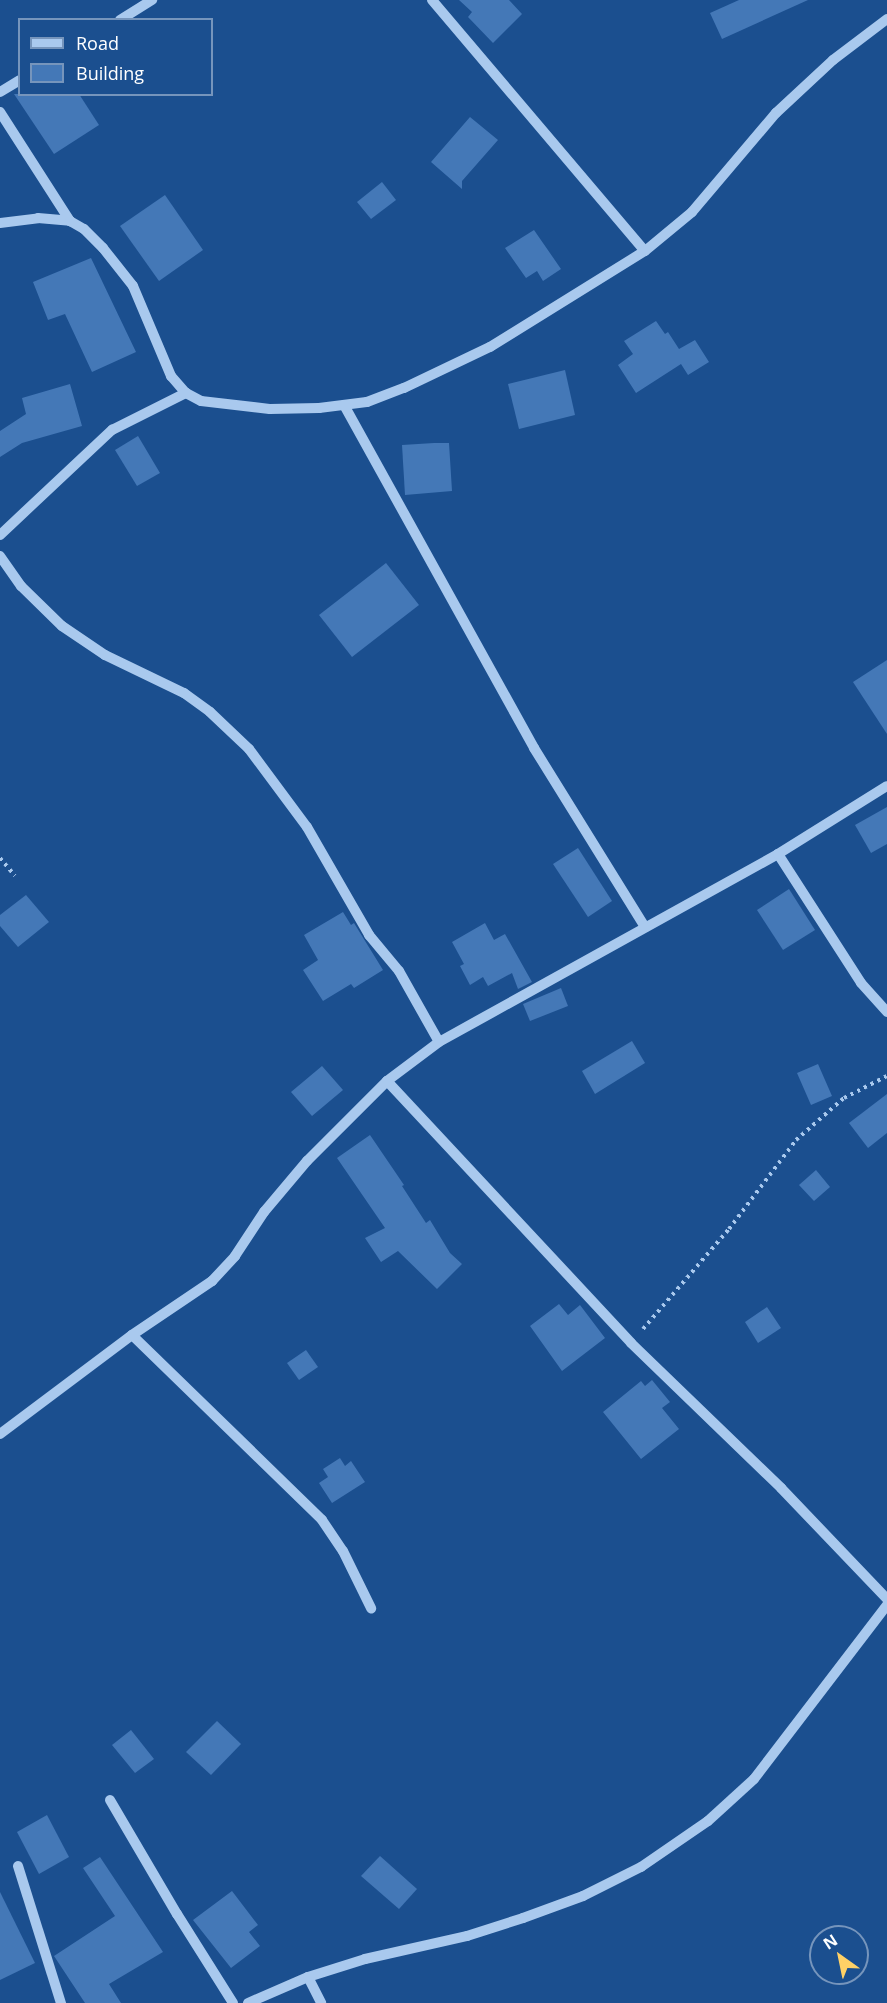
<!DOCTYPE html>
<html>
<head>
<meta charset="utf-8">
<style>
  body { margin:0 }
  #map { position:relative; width:887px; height:2003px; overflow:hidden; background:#1b4f8f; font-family:"Open Sans",sans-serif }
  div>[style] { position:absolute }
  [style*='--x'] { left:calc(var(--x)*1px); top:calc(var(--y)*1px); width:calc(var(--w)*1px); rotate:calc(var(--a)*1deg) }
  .building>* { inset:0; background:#4478b7 }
  .path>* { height:4px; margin-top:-2px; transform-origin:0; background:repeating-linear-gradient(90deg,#a9c9ee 0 3px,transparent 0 7.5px) }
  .minor>* { height:10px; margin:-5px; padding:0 5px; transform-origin:5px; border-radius:5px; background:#a9c9ee }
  span { translate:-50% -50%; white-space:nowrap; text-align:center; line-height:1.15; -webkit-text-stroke:6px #1b4f8f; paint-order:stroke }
  .legend { position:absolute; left:18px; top:18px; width:195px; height:78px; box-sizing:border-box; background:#1b4f8f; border:2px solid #7695bc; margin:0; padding:8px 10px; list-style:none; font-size:18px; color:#fff }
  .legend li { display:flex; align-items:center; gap:12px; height:30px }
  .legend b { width:30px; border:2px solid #7695bc }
  .north { position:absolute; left:809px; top:1925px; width:60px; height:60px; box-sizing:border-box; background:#1b4f8f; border:2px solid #7695bc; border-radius:50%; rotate:327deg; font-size:16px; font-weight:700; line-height:24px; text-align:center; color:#fff }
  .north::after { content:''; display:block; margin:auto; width:21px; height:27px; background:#ffd166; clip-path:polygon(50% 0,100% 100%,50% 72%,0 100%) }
</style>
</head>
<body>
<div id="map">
  <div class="building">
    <div style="clip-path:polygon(459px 0,509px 0,522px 14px,493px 43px,468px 17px,472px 12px)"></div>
    <div style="clip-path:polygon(739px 0,808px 0,722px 39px,710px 13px)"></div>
    <div style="clip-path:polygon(14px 94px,79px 94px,99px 125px,54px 154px)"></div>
    <div style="clip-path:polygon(470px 117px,498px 140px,462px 181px,462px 189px,431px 162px)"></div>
    <div style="clip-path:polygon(382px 182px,396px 200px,371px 219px,357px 202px)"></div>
    <div style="clip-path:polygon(165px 195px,203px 250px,159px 281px,120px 226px)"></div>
    <div style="clip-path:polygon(534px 230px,561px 269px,543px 281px,537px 271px,526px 278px,505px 248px)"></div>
    <div style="clip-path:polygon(91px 258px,136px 352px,92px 372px,65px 314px,48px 320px,33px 282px)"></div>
    <div style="clip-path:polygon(656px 321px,665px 334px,668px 332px,679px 349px,695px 340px,709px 362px,688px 375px,681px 364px,636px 393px,618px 365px,633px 354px,624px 341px)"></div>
    <div style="clip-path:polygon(565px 370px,575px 415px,519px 429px,508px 384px)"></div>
    <div style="clip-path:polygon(70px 384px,82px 426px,22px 443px,0 457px,0 431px,26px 414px,22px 398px)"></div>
    <div style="clip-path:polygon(138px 436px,160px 473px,137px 486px,115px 450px)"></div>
    <div style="clip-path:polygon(434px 443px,449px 443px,452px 491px,405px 495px,402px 445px)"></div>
    <div style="clip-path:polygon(386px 563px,419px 605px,352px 657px,319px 615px)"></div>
    <div style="clip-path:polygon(887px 660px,887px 734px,853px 682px)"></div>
    <div style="clip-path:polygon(887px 807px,887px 844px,871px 853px,855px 825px)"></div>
    <div style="clip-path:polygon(578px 848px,612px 901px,588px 917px,553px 864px)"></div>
    <div style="clip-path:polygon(789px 889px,815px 930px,783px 950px,757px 910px)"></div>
    <div style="clip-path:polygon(26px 895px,49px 922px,18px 947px,0 926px,0 915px)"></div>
    <div style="clip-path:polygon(343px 912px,351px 925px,354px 923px,383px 970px,354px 988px,351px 984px,323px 1001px,303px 970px,318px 960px,304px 935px)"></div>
    <div style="clip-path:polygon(485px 923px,494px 940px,505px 934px,532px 982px,518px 989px,512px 973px,488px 986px,483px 977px,470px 985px,460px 966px,464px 964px,452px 942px)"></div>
    <div style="clip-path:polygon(561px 988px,568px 1006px,530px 1021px,523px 1004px)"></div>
    <div style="clip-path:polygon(632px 1041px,645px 1063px,595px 1094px,582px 1071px)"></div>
    <div style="clip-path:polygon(818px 1064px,832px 1096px,811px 1105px,797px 1073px)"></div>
    <div style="clip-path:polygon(322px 1066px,343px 1090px,312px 1116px,291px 1092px)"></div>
    <div style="clip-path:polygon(887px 1094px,887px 1133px,868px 1148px,849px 1123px)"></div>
    <div style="clip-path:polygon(370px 1135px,404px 1185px,402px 1186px,426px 1223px,430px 1220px,450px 1253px,462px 1264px,437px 1289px,398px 1251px,381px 1262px,365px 1238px,385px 1228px,337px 1158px)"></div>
    <div style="clip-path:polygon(816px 1170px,830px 1187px,814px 1201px,799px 1185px)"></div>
    <div style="clip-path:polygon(559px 1304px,568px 1315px,580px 1305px,605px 1338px,562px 1371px,530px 1326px)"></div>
    <div style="clip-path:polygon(767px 1307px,781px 1328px,758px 1343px,745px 1322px)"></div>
    <div style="clip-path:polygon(306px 1350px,318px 1367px,299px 1380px,287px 1363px)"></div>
    <div style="clip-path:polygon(652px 1380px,670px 1402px,662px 1408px,679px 1429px,641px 1459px,603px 1412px,641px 1381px,645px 1386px)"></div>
    <div style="clip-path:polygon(340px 1458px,345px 1466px,351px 1461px,365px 1482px,332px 1503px,319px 1483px,328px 1477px,323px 1469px)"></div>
    <div style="clip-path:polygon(217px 1721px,241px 1744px,211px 1775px,186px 1752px)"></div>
    <div style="clip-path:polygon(131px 1730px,154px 1759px,135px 1773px,112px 1745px)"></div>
    <div style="clip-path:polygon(47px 1815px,69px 1857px,39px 1874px,17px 1832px)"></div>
    <div style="clip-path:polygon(380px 1856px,417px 1889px,399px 1909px,361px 1876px)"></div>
    <div style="clip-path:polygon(100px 1857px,163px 1952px,109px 1984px,121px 2003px,85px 2003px,54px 1956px,115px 1916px,83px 1868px)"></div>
    <div style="clip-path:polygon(232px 1891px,258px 1925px,249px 1932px,260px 1946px,231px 1968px,193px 1920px)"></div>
    <div style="clip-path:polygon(0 1892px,35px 1963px,0 1980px)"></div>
  </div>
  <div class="path">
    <div style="--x:0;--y:858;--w:23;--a:50"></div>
    <div style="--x:643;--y:1329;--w:132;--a:-49.3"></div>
    <div style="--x:729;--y:1229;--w:111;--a:-53"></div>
    <div style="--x:796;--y:1140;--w:64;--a:-41.2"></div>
    <div style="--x:844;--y:1098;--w:48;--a:-27.1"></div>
  </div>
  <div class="minor">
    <div style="--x:432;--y:0;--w:329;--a:49.7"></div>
    <div style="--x:120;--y:20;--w:38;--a:-32"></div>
    <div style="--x:0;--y:92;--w:23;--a:-31"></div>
    <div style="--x:0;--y:112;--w:130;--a:57.3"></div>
    <div style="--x:0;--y:223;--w:38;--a:-7"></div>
    <div style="--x:38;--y:218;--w:32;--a:5"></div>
    <div style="--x:70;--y:221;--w:16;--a:30"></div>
    <div style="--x:84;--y:229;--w:27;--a:45"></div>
    <div style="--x:103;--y:248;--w:48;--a:51.7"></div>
    <div style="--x:133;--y:286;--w:98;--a:67.1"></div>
    <div style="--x:171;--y:376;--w:23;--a:49"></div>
    <div style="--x:186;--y:393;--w:17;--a:28"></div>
    <div style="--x:201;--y:401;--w:69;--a:6.6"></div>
    <div style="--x:270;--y:409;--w:49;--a:-1.2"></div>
    <div style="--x:319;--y:408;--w:48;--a:-7.1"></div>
    <div style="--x:367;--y:402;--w:40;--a:-21"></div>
    <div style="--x:404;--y:388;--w:95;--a:-25.5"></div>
    <div style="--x:490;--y:347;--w:182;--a:-31.8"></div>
    <div style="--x:645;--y:251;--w:61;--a:-39.7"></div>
    <div style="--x:692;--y:212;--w:130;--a:-49.7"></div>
    <div style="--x:776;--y:113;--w:78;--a:-42.9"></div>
    <div style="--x:833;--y:60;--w:68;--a:-37.2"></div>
    <div style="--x:344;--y:405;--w:392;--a:61"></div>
    <div style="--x:534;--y:748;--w:211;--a:58.2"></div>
    <div style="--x:0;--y:535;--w:154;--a:-43.2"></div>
    <div style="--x:112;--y:430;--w:83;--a:-26.6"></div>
    <div style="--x:0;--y:556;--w:37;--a:55"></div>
    <div style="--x:21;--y:586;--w:57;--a:44.3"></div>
    <div style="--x:62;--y:626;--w:52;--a:34"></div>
    <div style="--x:105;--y:655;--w:88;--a:25.7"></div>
    <div style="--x:184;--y:693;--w:32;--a:36"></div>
    <div style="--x:210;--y:712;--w:54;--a:43.5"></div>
    <div style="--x:249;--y:749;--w:97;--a:53.4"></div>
    <div style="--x:307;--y:827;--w:125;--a:60.1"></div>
    <div style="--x:369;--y:935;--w:47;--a:50.2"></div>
    <div style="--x:399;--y:971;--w:81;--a:60.6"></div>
    <div style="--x:778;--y:854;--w:153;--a:57.2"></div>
    <div style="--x:861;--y:983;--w:39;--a:48"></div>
    <div style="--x:387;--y:1081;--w:358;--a:47"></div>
    <div style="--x:631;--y:1343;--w:209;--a:44"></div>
    <div style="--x:781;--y:1488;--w:153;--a:46.3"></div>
    <div style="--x:132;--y:1335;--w:265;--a:44.2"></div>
    <div style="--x:322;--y:1520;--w:37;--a:56"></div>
    <div style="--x:343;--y:1551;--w:64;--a:63.8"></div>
    <div style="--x:0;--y:1434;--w:165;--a:-36.9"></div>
    <div style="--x:132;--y:1335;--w:97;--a:-34"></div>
    <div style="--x:212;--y:1281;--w:34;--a:-47"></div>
    <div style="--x:235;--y:1256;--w:53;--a:-56.6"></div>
    <div style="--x:264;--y:1212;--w:67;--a:-49.9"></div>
    <div style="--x:307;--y:1161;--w:113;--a:-45"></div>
    <div style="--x:387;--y:1081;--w:65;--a:-36.9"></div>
    <div style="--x:439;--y:1042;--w:388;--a:-29"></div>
    <div style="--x:778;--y:854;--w:128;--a:-32"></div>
    <div style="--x:110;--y:1800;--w:132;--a:59.6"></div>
    <div style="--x:177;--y:1914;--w:105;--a:57.8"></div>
    <div style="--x:18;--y:1866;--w:144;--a:72.6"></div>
    <div style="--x:308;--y:1977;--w:29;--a:63"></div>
    <div style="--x:248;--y:2003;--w:65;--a:-23.4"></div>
    <div style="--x:308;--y:1977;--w:60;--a:-17.5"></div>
    <div style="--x:365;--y:1959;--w:105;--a:-12.7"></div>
    <div style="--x:467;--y:1936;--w:59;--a:-17.8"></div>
    <div style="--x:523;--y:1918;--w:64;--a:-20.1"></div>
    <div style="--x:583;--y:1896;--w:65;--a:-26.6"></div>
    <div style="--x:641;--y:1867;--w:81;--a:-34.5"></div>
    <div style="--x:708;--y:1821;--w:62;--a:-42.4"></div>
    <div style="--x:754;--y:1779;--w:219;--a:-52.6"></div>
  </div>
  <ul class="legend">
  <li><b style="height:8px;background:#a9c9ee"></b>Road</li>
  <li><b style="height:16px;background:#4478b7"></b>Building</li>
  </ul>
  <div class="north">N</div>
</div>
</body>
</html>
